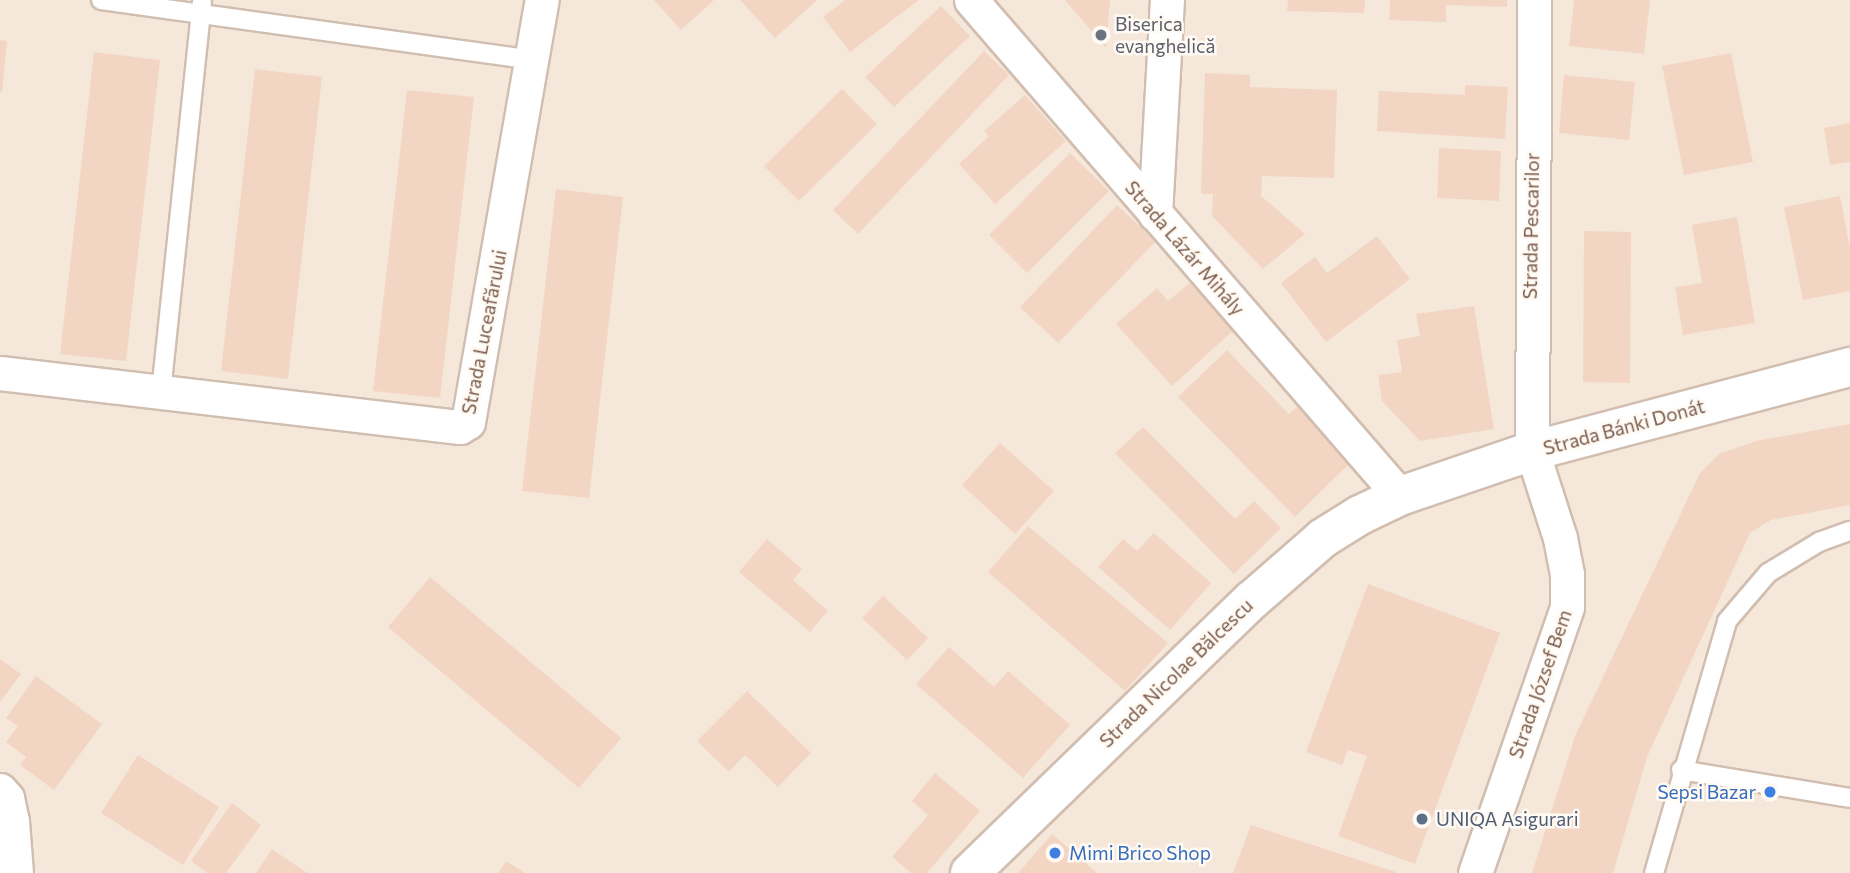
<!DOCTYPE html>
<html>
<head>
<meta charset="utf-8">
<style>
  body { margin:0 }
  #map { position:relative; width:1850px; height:873px; overflow:hidden; background:#fdf6ec; font-family:Commissioner,sans-serif }
  div>[style] { position:absolute }
  [style*='--x'] { left:calc(var(--x)*1px); top:calc(var(--y)*1px); width:calc(var(--w)*1px); rotate:calc(var(--a)*1deg) }
  .residential>* { inset:0; background:#f5e8da }
  .building>* { inset:0; background:#f3d5c3 }
  .roads { filter:drop-shadow(2px 0 #d1beb0) drop-shadow(-2px 0 #d1beb0) drop-shadow(0 2px #d1beb0) drop-shadow(0 -2px #d1beb0) }
  .lane>* { height:18px; margin:-9px; padding:0 9px; transform-origin:9px; border-radius:9px; background:#fff }
  .street>* { height:33px; margin:-16.5px; padding:0 16.5px; transform-origin:16.5px; border-radius:16.5px; background:#fff }
  .secondary>* { height:38px; margin:-19px; padding:0 19px; transform-origin:19px; border-radius:19px; background:#fff }
  .dots>* { width:19px; height:19px; translate:-50% -50%; box-sizing:border-box; border:4px solid #fffaf3; border-radius:50% }
  span { translate:-50% -50%; white-space:nowrap; text-align:center; line-height:1.15; -webkit-text-stroke:5px #fffaf3; paint-order:stroke }
  .worship-label { font-size:19px; color:#5b616d }
  .left { translate:0 -50%; text-align:left }
  .street-label { font-size:19px; color:#7a5c4d }
  .shop-label { font-size:19px; color:#366cbe }
  .right { translate:-100% -50%; text-align:right }
  .service-label { font-size:19px; color:#4e5e75 }
</style>
</head>
<body>
<div id="map">
  <div class="residential">
    <div style="clip-path:polygon(0 0,1850px 0,1850px 873px,0 873px)"></div>
  </div>
  <div class="building">
    <div style="clip-path:polygon(654px 0,714px 0,681px 30px)"></div>
    <div style="clip-path:polygon(740px 0,817px 0,775px 38px)"></div>
    <div style="clip-path:polygon(845px 0,919px 0,850px 52px,823px 17px)"></div>
    <div style="clip-path:polygon(1065px 0,1110px 0,1106px 48px)"></div>
    <div style="clip-path:polygon(1288px 0,1365px 0,1364px 13px,1287px 11px)"></div>
    <div style="clip-path:polygon(1390px 0,1507px 0,1507px 7px,1446px 5px,1446px 22px,1389px 20px)"></div>
    <div style="clip-path:polygon(1574px 0,1650px 0,1644px 54px,1569px 46px)"></div>
    <div style="clip-path:polygon(941px 6px,970px 36px,894px 107px,865px 77px)"></div>
    <div style="clip-path:polygon(0 40px,7px 41px,2px 92px,0 92px)"></div>
    <div style="clip-path:polygon(984px 51px,1009px 75px,858px 234px,833px 210px)"></div>
    <div style="clip-path:polygon(94px 52px,160px 60px,126px 361px,60px 354px)"></div>
    <div style="clip-path:polygon(1731px 53px,1753px 162px,1684px 175px,1662px 66px)"></div>
    <div style="clip-path:polygon(255px 69px,322px 77px,288px 379px,221px 371px)"></div>
    <div style="clip-path:polygon(1205px 73px,1250px 75px,1250px 87px,1337px 90px,1334px 178px,1262px 176px,1261px 196px,1305px 234px,1263px 269px,1212px 216px,1213px 194px,1201px 194px)"></div>
    <div style="clip-path:polygon(1564px 75px,1635px 82px,1629px 140px,1559px 133px)"></div>
    <div style="clip-path:polygon(1465px 85px,1508px 87px,1505px 139px,1377px 131px,1379px 91px,1465px 95px)"></div>
    <div style="clip-path:polygon(842px 89px,877px 124px,799px 201px,764px 166px)"></div>
    <div style="clip-path:polygon(407px 90px,474px 97px,440px 398px,373px 391px)"></div>
    <div style="clip-path:polygon(1025px 95px,1066px 141px,995px 204px,959px 164px,989px 136px,984px 131px)"></div>
    <div style="clip-path:polygon(1850px 123px,1850px 162px,1830px 165px,1824px 128px)"></div>
    <div style="clip-path:polygon(1439px 148px,1501px 151px,1499px 201px,1437px 198px)"></div>
    <div style="clip-path:polygon(1070px 153px,1109px 191px,1027px 273px,989px 235px)"></div>
    <div style="clip-path:polygon(556px 189px,623px 197px,589px 498px,522px 491px)"></div>
    <div style="clip-path:polygon(1840px 196px,1850px 248px,1850px 291px,1803px 300px,1784px 207px)"></div>
    <div style="clip-path:polygon(1117px 205px,1156px 241px,1058px 343px,1020px 307px)"></div>
    <div style="clip-path:polygon(1737px 217px,1755px 323px,1683px 335px,1675px 287px,1702px 283px,1692px 225px)"></div>
    <div style="clip-path:polygon(1584px 231px,1631px 232px,1630px 383px,1583px 382px)"></div>
    <div style="clip-path:polygon(1377px 236px,1410px 279px,1326px 342px,1281px 283px,1315px 257px,1327px 273px)"></div>
    <div style="clip-path:polygon(1191px 282px,1234px 330px,1172px 386px,1116px 324px,1157px 288px,1168px 301px)"></div>
    <div style="clip-path:polygon(1474px 306px,1494px 429px,1420px 441px,1382px 401px,1378px 375px,1402px 372px,1397px 340px,1420px 336px,1416px 314px)"></div>
    <div style="clip-path:polygon(1227px 350px,1289px 414px,1298px 406px,1352px 461px,1295px 517px,1178px 397px)"></div>
    <div style="clip-path:polygon(1850px 424px,1850px 505px,1771px 520px,1750px 533px,1647px 757px,1613px 873px,1532px 873px,1575px 736px,1700px 473px,1719px 454px,1756px 441px)"></div>
    <div style="clip-path:polygon(1143px 427px,1235px 519px,1254px 501px,1281px 528px,1234px 574px,1115px 453px)"></div>
    <div style="clip-path:polygon(1000px 443px,1054px 491px,1015px 534px,962px 485px)"></div>
    <div style="clip-path:polygon(1028px 526px,1168px 643px,1125px 691px,988px 572px)"></div>
    <div style="clip-path:polygon(1154px 533px,1211px 583px,1170px 630px,1098px 567px,1123px 539px,1137px 551px)"></div>
    <div style="clip-path:polygon(767px 539px,802px 569px,793px 580px,828px 611px,810px 632px,739px 572px)"></div>
    <div style="clip-path:polygon(430px 577px,621px 738px,579px 788px,388px 627px)"></div>
    <div style="clip-path:polygon(1368px 584px,1500px 633px,1415px 864px,1338px 836px,1367px 756px,1348px 750px,1342px 765px,1306px 752px)"></div>
    <div style="clip-path:polygon(883px 596px,928px 638px,907px 660px,862px 618px)"></div>
    <div style="clip-path:polygon(949px 647px,994px 687px,1008px 671px,1070px 725px,1023px 778px,916px 684px)"></div>
    <div style="clip-path:polygon(0 659px,21px 674px,0 702px)"></div>
    <div style="clip-path:polygon(36px 676px,102px 724px,54px 790px,20px 765px,26px 757px,6px 742px,18px 726px,6px 718px)"></div>
    <div style="clip-path:polygon(747px 691px,811px 753px,778px 787px,745px 755px,729px 772px,697px 741px)"></div>
    <div style="clip-path:polygon(138px 755px,219px 807px,183px 865px,101px 813px)"></div>
    <div style="clip-path:polygon(935px 773px,980px 811px,927px 873px,911px 873px,892px 857px,928px 815px,912px 801px)"></div>
    <div style="clip-path:polygon(232px 803px,261px 825px,226px 873px,207px 873px,191px 861px)"></div>
    <div style="clip-path:polygon(1251px 825px,1396px 872px,1396px 873px,1233px 873px)"></div>
    <div style="clip-path:polygon(1052px 834px,1097px 873px,1018px 873px)"></div>
    <div style="clip-path:polygon(272px 849px,307px 873px,256px 873px)"></div>
    <div style="clip-path:polygon(506px 861px,525px 873px,498px 873px)"></div>
  </div>
  <div class="roads">
    <div class="lane">
      <div style="--x:101;--y:0;--w:435;--a:7.9"></div>
      <div style="--x:161;--y:392;--w:392;--a:-84"></div>
      <div style="--x:1681;--y:770;--w:171;--a:9.4"></div>
      <div style="--x:1654;--y:873;--w:262;--a:-73.8"></div>
      <div style="--x:1727;--y:621;--w:63;--a:-49.5"></div>
      <div style="--x:1768;--y:573;--w:60;--a:-31.3"></div>
      <div style="--x:1819;--y:542;--w:33;--a:-20"></div>
    </div>
    <div class="street">
      <div style="--x:971;--y:0;--w:656;--a:49.14"></div>
      <div style="--x:1155;--y:214;--w:214;--a:-86.8"></div>
      <div style="--x:0;--y:373;--w:463;--a:6.7"></div>
      <div style="--x:460;--y:427;--w:9;--a:-32"></div>
      <div style="--x:468;--y:422;--w:428;--a:-80.1"></div>
      <div style="--x:0;--y:790;--w:11;--a:49"></div>
      <div style="--x:7;--y:798;--w:24;--a:78"></div>
      <div style="--x:12;--y:821;--w:52;--a:85.6"></div>
      <div style="--x:1475;--y:873;--w:281;--a:-70.9"></div>
      <div style="--x:1567;--y:607;--w:33;--a:-90"></div>
      <div style="--x:1567;--y:574;--w:37;--a:-101"></div>
      <div style="--x:1560;--y:538;--w:91;--a:-107.8"></div>
      <div style="--x:1532;--y:451;--w:451;--a:-89.7"></div>
    </div>
    <div class="secondary">
      <div style="--x:970;--y:873;--w:392;--a:-44.1"></div>
      <div style="--x:1252;--y:600;--w:94;--a:-41.1"></div>
      <div style="--x:1323;--y:538;--w:44;--a:-31.9"></div>
      <div style="--x:1360;--y:515;--w:44;--a:-25.4"></div>
      <div style="--x:1400;--y:496;--w:139;--a:-18.8"></div>
      <div style="--x:1532;--y:451;--w:329;--a:-14.8"></div>
    </div>
  </div>
  <div class="dots">
    <div style="left:1101px;top:35px;background:#6b7280"></div>
    <div style="left:1770px;top:792px;background:#3f7fe0"></div>
    <div style="left:1422px;top:819px;background:#5c6f8a"></div>
    <div style="left:1055px;top:853px;background:#3f7fe0"></div>
  </div>
  <div class="worship-label">
    <span class="left" style="left:1115px;top:35px">Biserica<br>evanghelică</span>
  </div>
  <div class="street-label">
    <span style="left:1531px;top:226px;rotate:-89deg">Strada Pescarilor</span>
    <span style="left:1185px;top:248px;rotate:49deg">Strada Lázár Mihály</span>
    <span style="left:484px;top:332px;rotate:-79deg">Strada Luceafărului</span>
    <span style="left:1624px;top:427px;rotate:-15deg">Strada Bánki Donát</span>
    <span style="left:1176px;top:673px;rotate:-44deg">Strada Nicolae Bălcescu</span>
    <span style="left:1540px;top:684px;rotate:-71deg">Strada József Bem</span>
  </div>
  <div class="shop-label">
    <span class="right" style="left:1756px;top:792px">Sepsi Bazar</span>
    <span class="left" style="left:1069px;top:853px">Mimi Brico Shop</span>
  </div>
  <div class="service-label">
    <span class="left" style="left:1436px;top:819px">UNIQA Asigurari</span>
  </div>
</div>
</body>
</html>
